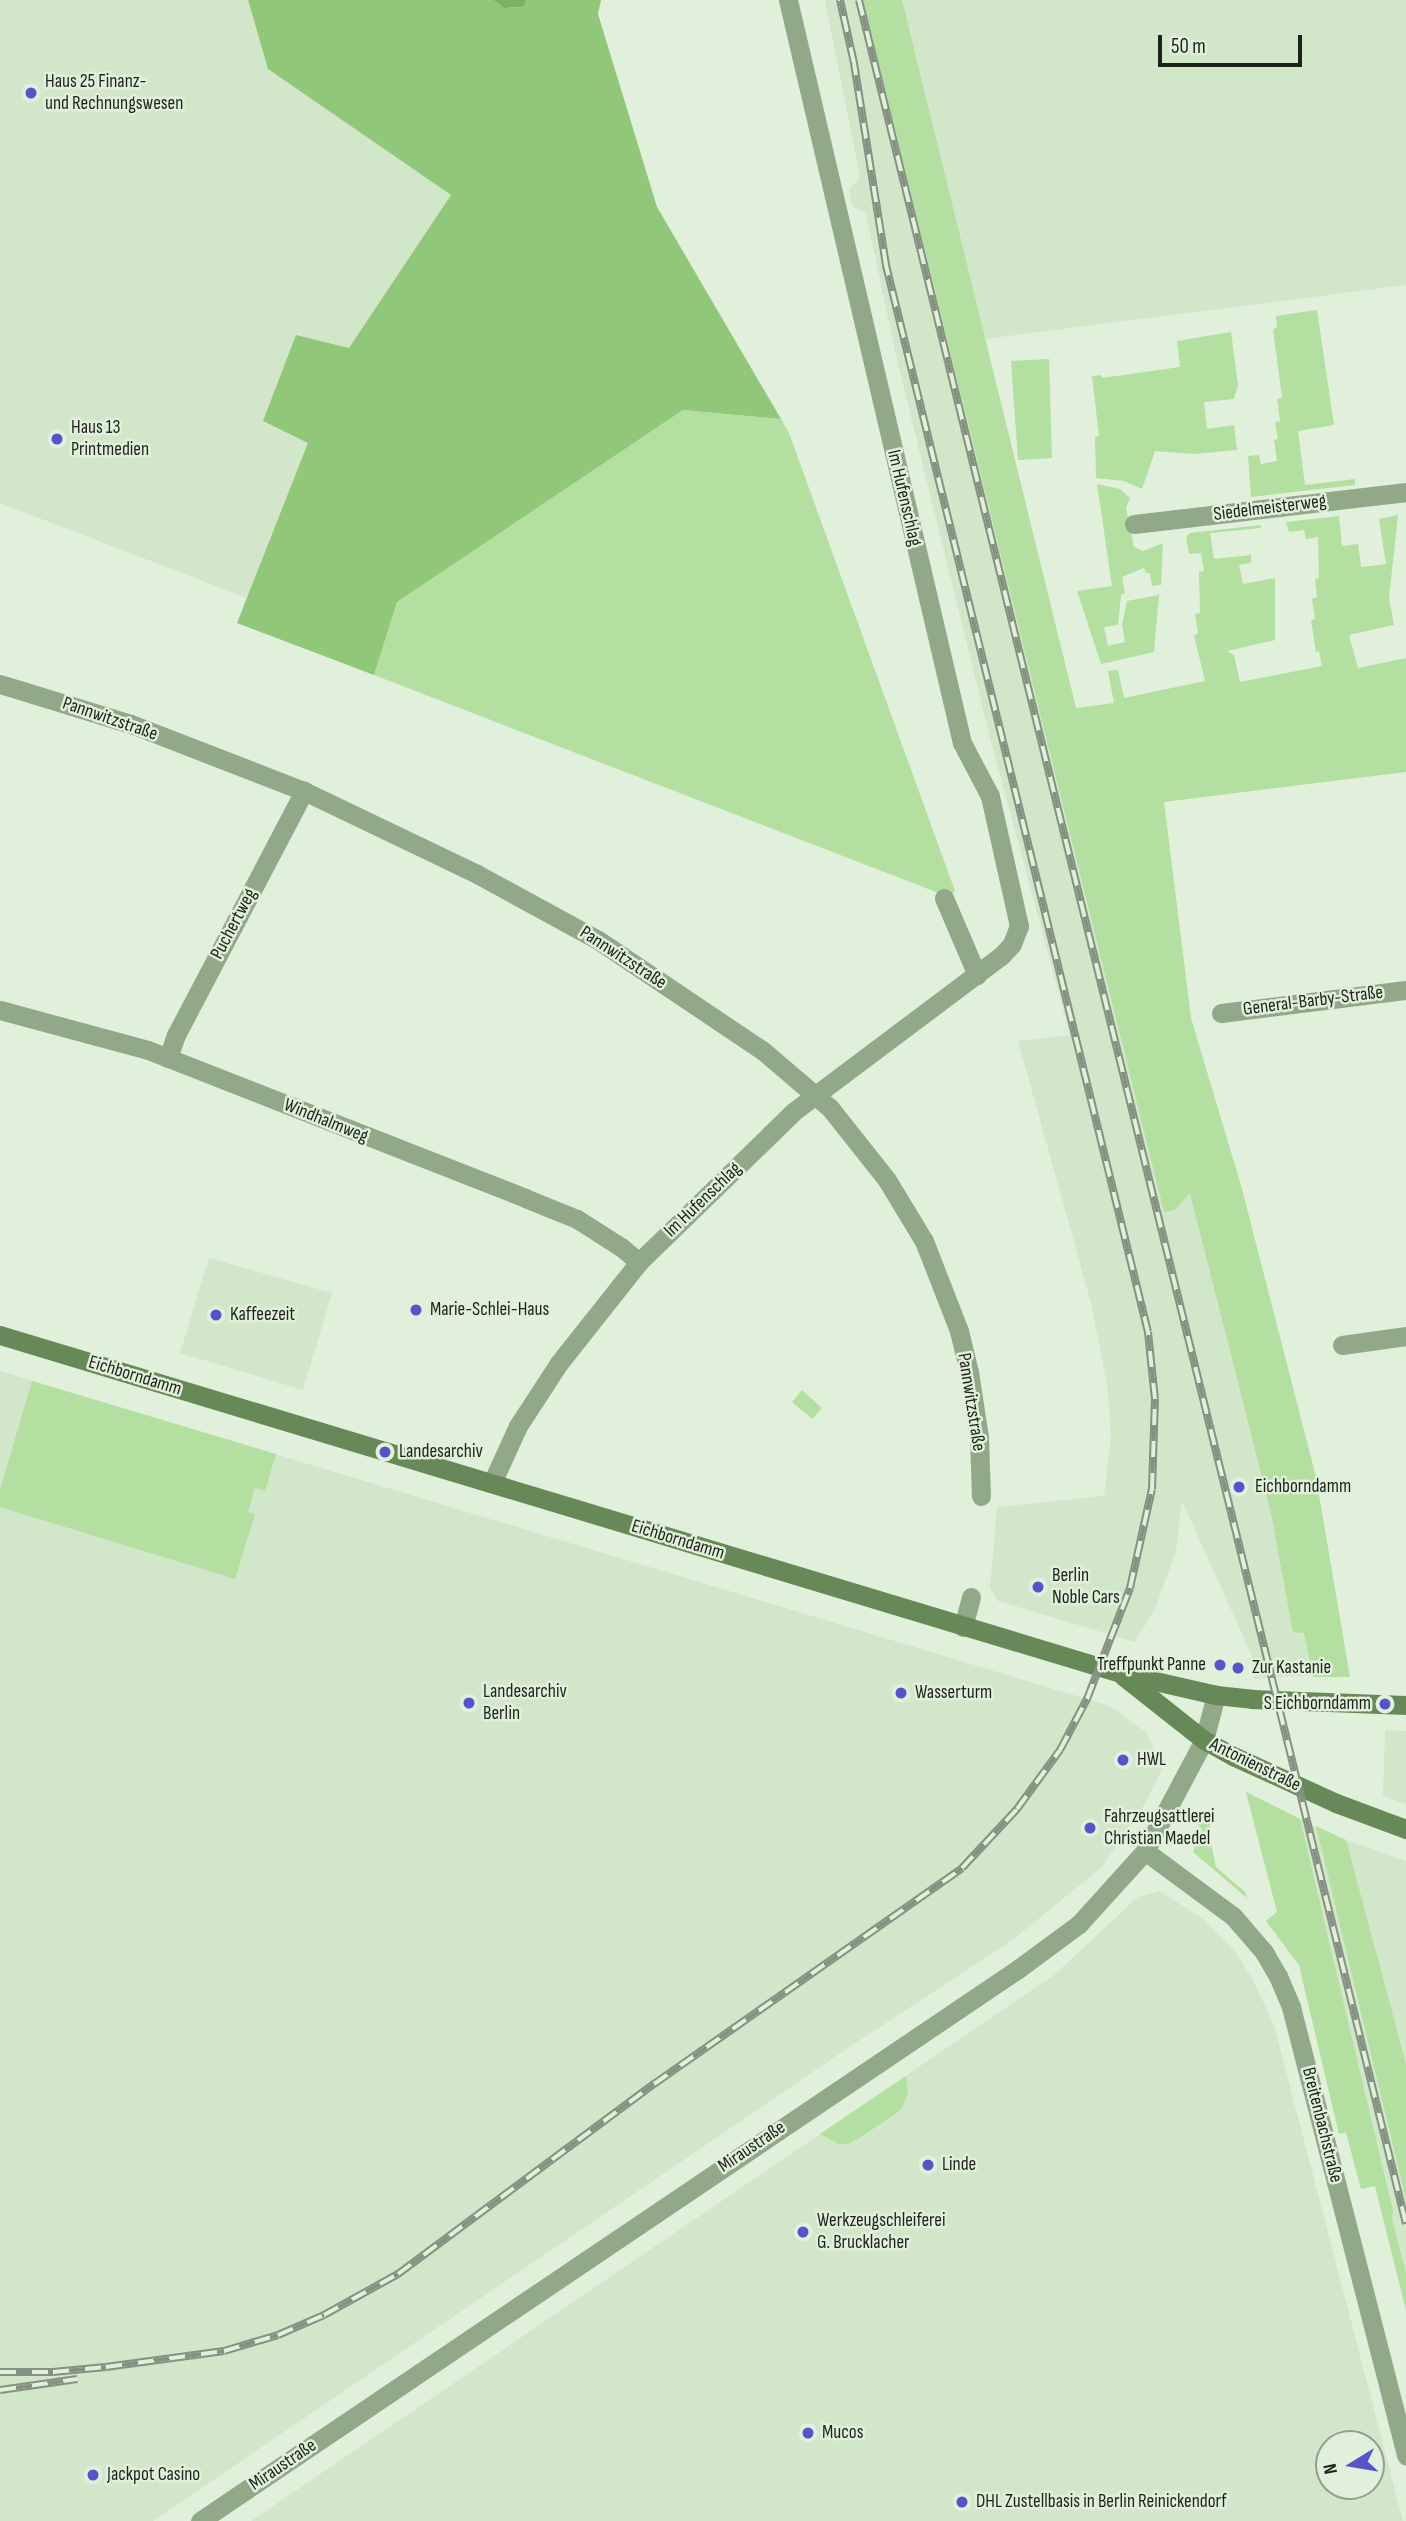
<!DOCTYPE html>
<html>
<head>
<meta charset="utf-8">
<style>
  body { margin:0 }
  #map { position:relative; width:1406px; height:2521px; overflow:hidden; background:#e0f0da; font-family:"Sofia Sans Condensed",sans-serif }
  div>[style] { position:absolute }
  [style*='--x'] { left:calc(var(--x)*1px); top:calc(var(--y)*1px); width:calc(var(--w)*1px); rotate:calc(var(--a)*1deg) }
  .built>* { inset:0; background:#d2e6ca }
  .green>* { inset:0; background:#b3dfa1 }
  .forest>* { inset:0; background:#90c779 }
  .water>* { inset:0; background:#7cb164 }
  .minor>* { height:19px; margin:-9.5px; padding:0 9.5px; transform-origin:9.5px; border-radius:9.5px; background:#91a988 }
  .secondary>* { height:19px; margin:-9.5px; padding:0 9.5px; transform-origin:9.5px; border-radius:9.5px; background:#668957 }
  .rail>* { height:8px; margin-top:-4px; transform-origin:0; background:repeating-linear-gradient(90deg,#e0f0da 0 16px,#859181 0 32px); box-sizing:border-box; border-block:2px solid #859181 }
  .dots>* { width:19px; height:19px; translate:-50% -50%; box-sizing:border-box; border:4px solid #e0f0da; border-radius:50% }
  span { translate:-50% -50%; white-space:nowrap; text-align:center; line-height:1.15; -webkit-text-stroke:5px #e0f0da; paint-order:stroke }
  .poi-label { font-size:19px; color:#1d231b }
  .left { translate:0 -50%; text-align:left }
  .right { translate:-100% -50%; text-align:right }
  .street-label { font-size:19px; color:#1d231b }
  .north { position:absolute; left:1315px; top:2430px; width:70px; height:70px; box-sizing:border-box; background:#e0f0da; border:2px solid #929e8e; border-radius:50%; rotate:259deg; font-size:19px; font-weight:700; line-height:28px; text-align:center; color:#1d231b }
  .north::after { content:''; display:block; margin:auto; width:24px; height:32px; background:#5853cb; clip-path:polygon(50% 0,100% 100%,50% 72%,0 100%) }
  .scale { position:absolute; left:1158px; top:35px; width:144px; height:32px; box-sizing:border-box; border:4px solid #1d231b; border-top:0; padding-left:9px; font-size:21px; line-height:24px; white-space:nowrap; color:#1d231b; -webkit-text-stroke:5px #e0f0da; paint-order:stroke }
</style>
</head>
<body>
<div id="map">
  <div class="built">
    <div style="clip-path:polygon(0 0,248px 0,268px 69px,451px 195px,349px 348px,296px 335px,309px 443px,247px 598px,0 503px)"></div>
    <div style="clip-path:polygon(825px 0,1406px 0,1406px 285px,984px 339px,1076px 708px,1327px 1674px,1254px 1679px,1252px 1656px,1182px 1501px,1176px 1551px,1155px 1609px,1135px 1642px,998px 1601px,990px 1588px,997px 1507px,1104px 1496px,1111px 1437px,1108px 1390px,1091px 1303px,1018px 1041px,1070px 1035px,990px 738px,897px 360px,866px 214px,852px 206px,849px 190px,860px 177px)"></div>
    <div style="clip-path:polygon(209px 1258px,332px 1293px,303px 1390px,180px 1353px)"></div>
    <div style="clip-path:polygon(0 1371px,1110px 1706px,1147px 1733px,1162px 1770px,1144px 1805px,1102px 1867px,1014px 1939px,854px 2044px,153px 2521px,0 2521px)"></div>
    <div style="clip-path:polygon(1385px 1730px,1406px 1731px,1406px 1804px,1383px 1796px)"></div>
    <div style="clip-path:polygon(1246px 1792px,1335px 1836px,1406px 1861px,1406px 2310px,1375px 2186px,1361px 2189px,1346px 2132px,1339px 2134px,1299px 1965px,1266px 1921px,1277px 1912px)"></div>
    <div style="clip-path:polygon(evenodd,1160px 1891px,1203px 1919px,1235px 1952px,1251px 1976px,1274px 2025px,1403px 2521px,251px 2521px,1054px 1975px,1138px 1897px,1160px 1891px,1329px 2444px,1371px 2444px,1371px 2486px,1329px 2486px,1329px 2444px)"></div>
  </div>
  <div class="green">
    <div style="clip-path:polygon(863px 0,902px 0,1076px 708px,1114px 703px,1108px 671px,1118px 670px,1124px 698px,1205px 681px,1194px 635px,1198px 634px,1195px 614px,1200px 613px,1199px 572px,1204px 571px,1201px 553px,1189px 554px,1186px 538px,1190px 533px,1261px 525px,1261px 528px,1210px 533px,1214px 559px,1251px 555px,1251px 563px,1239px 565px,1243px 584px,1275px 578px,1275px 640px,1227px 651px,1234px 655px,1240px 682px,1322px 666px,1319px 651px,1316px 652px,1311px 620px,1315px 619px,1312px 599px,1317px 597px,1315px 579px,1319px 578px,1318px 537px,1306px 539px,1304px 530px,1289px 532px,1286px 522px,1339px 516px,1342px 546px,1358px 544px,1361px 567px,1386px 564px,1379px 519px,1398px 515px,1389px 598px,1394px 625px,1349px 635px,1358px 668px,1406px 658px,1406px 772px,1164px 802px,1191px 1018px,1242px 1189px,1316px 1477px,1350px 1677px,1313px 1677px,1304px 1633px,1293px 1632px,1271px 1513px,1190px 1193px,1175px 1210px,1164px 1212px)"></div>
    <div style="clip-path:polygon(1317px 310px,1334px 425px,1298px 431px,1305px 485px,1355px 479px,1355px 485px,1251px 497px,1248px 456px,1259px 455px,1261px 464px,1277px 461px,1274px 440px,1278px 439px,1275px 422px,1280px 421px,1277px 399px,1282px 398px,1273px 329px,1277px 328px,1276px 316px)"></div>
    <div style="clip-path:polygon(1231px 332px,1238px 385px,1234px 399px,1204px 402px,1207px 429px,1234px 425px,1237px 450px,1194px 454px,1155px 451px,1142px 489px,1124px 481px,1096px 478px,1095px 437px,1099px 436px,1092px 376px,1101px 375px,1102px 378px,1180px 367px,1177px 341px)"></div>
    <div style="clip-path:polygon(1049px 359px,1052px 458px,1018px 460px,1011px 361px)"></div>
    <div style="clip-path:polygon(683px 410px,781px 419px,789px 433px,955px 891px,949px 897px,374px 675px,397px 602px)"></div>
    <div style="clip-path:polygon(1097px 484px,1120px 489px,1130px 498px,1126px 508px,1134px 547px,1143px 551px,1163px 543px,1161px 585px,1152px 586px,1150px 573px,1146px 573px,1144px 568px,1122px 577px,1125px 593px,1121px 595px,1118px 625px,1104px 627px,1108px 646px,1125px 642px,1122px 625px,1127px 601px,1159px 595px,1154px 652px,1101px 664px,1077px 591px,1112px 586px)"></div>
    <div style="clip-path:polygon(32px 1381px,276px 1454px,265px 1491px,255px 1488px,248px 1512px,255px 1514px,235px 1579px,0 1507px,0 1490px)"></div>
    <div style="clip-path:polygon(802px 1390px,822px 1408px,812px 1419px,792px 1402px)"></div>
    <div style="clip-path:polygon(1246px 1792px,1300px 1819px,1393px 2211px,1392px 2219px,1406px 2273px,1406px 2310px,1375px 2186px,1361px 2189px,1346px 2132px,1339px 2134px,1299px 1965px,1266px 1921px,1277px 1912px)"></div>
    <div style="clip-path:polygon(1208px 1815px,1213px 1819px,1208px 1829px,1216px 1867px,1245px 1892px,1247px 1898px,1193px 1852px,1202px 1829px,1198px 1825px,1201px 1817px)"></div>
    <div style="clip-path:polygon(1316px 1826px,1346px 1840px,1406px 2064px,1406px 2199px)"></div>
    <div style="clip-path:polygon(906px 2076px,908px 2094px,901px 2110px,858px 2139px,848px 2144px,839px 2144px,820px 2134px)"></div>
  </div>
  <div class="forest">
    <div style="clip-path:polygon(248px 0,493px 0,506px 8px,523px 7px,527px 0,601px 0,598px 14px,657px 207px,781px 419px,683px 410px,397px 602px,374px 675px,237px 623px,308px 443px,263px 421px,296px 335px,349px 348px,451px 195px,268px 69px)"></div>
  </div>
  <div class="water">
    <div style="clip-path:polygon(493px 0,527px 0,523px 7px,505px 8px)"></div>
  </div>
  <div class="minor">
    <div style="--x:1134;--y:524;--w:274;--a:-6.7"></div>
    <div style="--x:0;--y:684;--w:137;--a:17"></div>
    <div style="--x:131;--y:724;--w:186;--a:21.2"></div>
    <div style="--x:304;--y:791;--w:192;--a:25.6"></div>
    <div style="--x:477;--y:874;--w:138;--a:28.6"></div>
    <div style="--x:598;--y:940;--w:197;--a:33.9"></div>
    <div style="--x:762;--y:1050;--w:89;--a:40.5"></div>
    <div style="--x:830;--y:1108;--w:92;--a:51.6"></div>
    <div style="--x:887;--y:1180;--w:71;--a:58.8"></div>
    <div style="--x:924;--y:1241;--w:97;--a:68.7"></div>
    <div style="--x:959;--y:1331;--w:42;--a:76.3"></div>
    <div style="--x:969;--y:1372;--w:66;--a:81.3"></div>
    <div style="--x:979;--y:1437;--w:59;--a:88.1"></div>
    <div style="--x:944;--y:898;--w:84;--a:66.8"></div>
    <div style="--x:0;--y:1010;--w:153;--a:15.1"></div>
    <div style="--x:148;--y:1050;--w:405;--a:21.4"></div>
    <div style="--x:525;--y:1198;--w:56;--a:22"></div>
    <div style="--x:577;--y:1219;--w:52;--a:32.5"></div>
    <div style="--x:621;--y:1247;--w:23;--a:40"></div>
    <div style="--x:1221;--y:1013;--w:186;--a:-7.1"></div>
    <div style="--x:168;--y:1058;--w:24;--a:-71"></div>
    <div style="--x:176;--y:1035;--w:276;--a:-62.3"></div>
    <div style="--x:1342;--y:1345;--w:65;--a:-8"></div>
    <div style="--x:492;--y:1483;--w:63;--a:-65.5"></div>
    <div style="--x:518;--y:1426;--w:75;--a:-56.9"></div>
    <div style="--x:559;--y:1363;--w:129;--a:-51.6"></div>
    <div style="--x:639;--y:1262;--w:215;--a:-44.2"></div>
    <div style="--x:793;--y:1112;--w:260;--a:-36.9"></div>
    <div style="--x:1001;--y:956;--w:16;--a:-47"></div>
    <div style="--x:1012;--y:944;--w:19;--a:-69"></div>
    <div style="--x:1019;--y:926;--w:133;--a:-102.6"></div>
    <div style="--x:990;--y:796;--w:60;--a:-117.8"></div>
    <div style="--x:962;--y:743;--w:763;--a:-103.18"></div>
    <div style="--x:963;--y:1627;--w:31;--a:-75"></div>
    <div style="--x:1145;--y:1851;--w:109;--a:36.5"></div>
    <div style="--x:1233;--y:1916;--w:48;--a:49.3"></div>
    <div style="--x:1264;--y:1952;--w:28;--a:60"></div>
    <div style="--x:1278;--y:1976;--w:34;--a:67"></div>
    <div style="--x:1291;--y:2007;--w:463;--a:75.6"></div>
    <div style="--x:200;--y:2521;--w:987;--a:-34.01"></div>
    <div style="--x:1018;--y:1969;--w:76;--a:-36.4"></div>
    <div style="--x:1079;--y:1924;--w:98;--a:-47.9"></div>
    <div style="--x:1145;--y:1851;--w:126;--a:-62"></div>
    <div style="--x:1204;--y:1740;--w:47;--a:-75.1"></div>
  </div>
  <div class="secondary">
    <div style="--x:0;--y:1335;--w:1170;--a:16.79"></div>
    <div style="--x:1120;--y:1673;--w:98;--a:12.9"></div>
    <div style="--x:1216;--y:1695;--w:36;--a:6"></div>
    <div style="--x:1252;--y:1699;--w:154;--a:2.2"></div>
    <div style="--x:1123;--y:1676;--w:103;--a:38.3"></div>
    <div style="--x:1204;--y:1740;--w:33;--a:29"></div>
    <div style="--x:1233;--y:1756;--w:113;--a:24.5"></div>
    <div style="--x:1336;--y:1803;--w:75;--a:20.4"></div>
  </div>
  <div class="rail">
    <div style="--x:859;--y:0;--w:2290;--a:76.18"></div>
    <div style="--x:0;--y:2372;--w:53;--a:0"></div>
    <div style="--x:53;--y:2372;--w:53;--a:-5.4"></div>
    <div style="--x:106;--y:2367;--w:119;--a:-7.7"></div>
    <div style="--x:224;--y:2351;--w:56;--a:-16.5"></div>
    <div style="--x:278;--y:2335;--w:50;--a:-23.5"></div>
    <div style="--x:324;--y:2315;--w:85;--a:-29"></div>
    <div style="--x:398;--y:2274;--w:319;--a:-36.6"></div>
    <div style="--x:654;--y:2084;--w:376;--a:-35"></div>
    <div style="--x:962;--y:1868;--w:81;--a:-47"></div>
    <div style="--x:1017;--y:1809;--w:73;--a:-53.9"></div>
    <div style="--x:1060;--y:1750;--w:58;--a:-62.1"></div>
    <div style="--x:1087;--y:1699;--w:119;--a:-68.8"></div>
    <div style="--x:1130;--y:1588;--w:101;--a:-77.5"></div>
    <div style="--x:1152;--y:1489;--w:90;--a:-88.1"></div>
    <div style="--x:1155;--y:1399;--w:67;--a:-96"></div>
    <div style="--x:1148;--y:1332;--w:1099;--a:-103.8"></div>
    <div style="--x:886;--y:265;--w:205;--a:-99"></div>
    <div style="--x:854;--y:63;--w:65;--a:-102.5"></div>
    <div style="--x:0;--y:2390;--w:78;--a:-8.1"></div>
  </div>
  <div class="dots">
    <div style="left:31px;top:93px;background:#5853cb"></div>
    <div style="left:57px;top:439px;background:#5853cb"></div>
    <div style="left:416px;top:1310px;background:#5853cb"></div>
    <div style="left:216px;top:1315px;background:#5853cb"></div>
    <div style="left:385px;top:1452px;background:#5853cb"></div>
    <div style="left:1239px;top:1487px;background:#5853cb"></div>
    <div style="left:1038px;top:1587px;background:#5853cb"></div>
    <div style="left:1220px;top:1665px;background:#5853cb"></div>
    <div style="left:1238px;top:1668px;background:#5853cb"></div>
    <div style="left:901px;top:1693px;background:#5853cb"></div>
    <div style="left:469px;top:1703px;background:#5853cb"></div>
    <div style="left:1385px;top:1704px;background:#5853cb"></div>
    <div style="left:1123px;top:1760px;background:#5853cb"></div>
    <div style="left:1090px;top:1828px;background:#5853cb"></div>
    <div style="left:928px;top:2165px;background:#5853cb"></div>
    <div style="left:803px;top:2232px;background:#5853cb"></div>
    <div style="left:808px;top:2433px;background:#5853cb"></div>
    <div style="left:93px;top:2475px;background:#5853cb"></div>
    <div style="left:962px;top:2502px;background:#5853cb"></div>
  </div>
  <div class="poi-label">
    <span class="left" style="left:45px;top:93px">Haus 25 Finanz-<br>und Rechnungswesen</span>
    <span class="left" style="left:71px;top:439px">Haus 13<br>Printmedien</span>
    <span class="left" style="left:430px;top:1310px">Marie-Schlei-Haus</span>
    <span class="left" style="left:230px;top:1315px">Kaffeezeit</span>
    <span class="left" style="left:399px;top:1452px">Landesarchiv</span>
    <span class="left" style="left:1255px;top:1487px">Eichborndamm</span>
    <span class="left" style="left:1052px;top:1587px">Berlin<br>Noble Cars</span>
    <span class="right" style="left:1206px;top:1665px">Treffpunkt Panne</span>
    <span class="left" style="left:1252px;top:1668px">Zur Kastanie</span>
    <span class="left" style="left:483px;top:1703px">Landesarchiv<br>Berlin</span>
    <span class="left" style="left:915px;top:1693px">Wasserturm</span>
    <span class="right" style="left:1371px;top:1704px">S Eichborndamm</span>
    <span class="left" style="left:1137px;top:1760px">HWL</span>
    <span class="left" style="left:1104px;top:1828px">Fahrzeugsattlerei<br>Christian Maedel</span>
    <span class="left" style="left:942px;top:2165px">Linde</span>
    <span class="left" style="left:817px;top:2232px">Werkzeugschleiferei<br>G. Brucklacher</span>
    <span class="left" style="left:822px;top:2433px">Mucos</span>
    <span class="left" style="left:107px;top:2475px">Jackpot Casino</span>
    <span class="left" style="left:976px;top:2502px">DHL Zustellbasis in Berlin Reinickendorf</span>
  </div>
  <div class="street-label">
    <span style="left:904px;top:498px;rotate:77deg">Im Hufenschlag</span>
    <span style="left:1270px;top:508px;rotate:-7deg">Siedelmeisterweg</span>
    <span style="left:110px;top:719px;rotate:19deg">Pannwitzstraße</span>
    <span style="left:234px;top:924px;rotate:-62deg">Puchertweg</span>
    <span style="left:623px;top:958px;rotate:33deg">Pannwitzstraße</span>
    <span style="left:1313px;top:1001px;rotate:-7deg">General-Barby-Straße</span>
    <span style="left:326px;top:1121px;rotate:22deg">Windhalmweg</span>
    <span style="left:703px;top:1200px;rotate:-44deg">Im Hufenschlag</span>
    <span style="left:135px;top:1376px;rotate:17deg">Eichborndamm</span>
    <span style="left:971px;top:1402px;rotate:81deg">Pannwitzstraße</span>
    <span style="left:678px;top:1540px;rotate:17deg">Eichborndamm</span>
    <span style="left:1255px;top:1765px;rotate:26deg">Antonienstraße</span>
    <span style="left:1322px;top:2125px;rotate:76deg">Breitenbachstraße</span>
    <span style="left:752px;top:2147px;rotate:-34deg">Miraustraße</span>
    <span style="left:283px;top:2465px;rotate:-34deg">Miraustraße</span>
  </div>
  <div class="north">N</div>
  <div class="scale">50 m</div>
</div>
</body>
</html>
